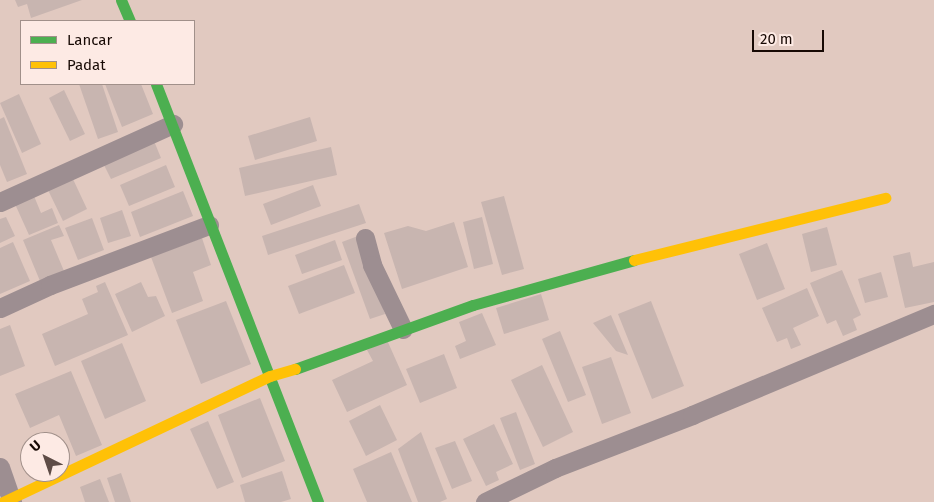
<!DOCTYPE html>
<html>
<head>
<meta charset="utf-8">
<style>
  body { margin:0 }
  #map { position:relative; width:934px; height:502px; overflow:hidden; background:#e1c9c0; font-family:"Fira Sans",sans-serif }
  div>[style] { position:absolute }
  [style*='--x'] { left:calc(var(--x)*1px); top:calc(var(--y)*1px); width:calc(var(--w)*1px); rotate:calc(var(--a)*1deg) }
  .building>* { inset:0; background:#c8b5b0 }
  .street>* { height:19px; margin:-9.5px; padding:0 9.5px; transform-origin:9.5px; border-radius:9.5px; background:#9d8e91 }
  .fast>* { height:11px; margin:-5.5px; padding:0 5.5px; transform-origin:5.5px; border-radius:5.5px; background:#4caf50 }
  .slow>* { height:11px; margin:-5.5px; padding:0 5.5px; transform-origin:5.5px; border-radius:5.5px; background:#ffc107 }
  span { translate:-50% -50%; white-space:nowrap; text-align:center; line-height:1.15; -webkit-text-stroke:4px #fdeae4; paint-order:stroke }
  .legend { position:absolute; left:20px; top:20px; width:175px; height:65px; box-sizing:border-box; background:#fdeae4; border:1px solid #a1908a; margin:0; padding:6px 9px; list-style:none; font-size:15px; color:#170904 }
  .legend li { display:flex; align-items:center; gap:10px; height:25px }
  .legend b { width:25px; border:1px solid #a1908a }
  .north { position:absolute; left:20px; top:432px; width:50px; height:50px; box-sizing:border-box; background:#fdeae4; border:1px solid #a1908a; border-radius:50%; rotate:319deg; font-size:14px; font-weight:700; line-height:20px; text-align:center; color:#170904 }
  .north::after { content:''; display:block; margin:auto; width:18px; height:22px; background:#5e4c46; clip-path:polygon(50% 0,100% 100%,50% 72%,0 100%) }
  .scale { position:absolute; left:752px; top:30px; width:72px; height:22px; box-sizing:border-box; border:2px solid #170904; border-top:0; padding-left:6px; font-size:15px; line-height:18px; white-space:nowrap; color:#170904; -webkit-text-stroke:4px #fdeae4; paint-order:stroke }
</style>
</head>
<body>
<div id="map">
  <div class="building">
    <div style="clip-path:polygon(15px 0,82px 0,31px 18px,27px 4px,18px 7px)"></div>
    <div style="clip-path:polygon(79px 84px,102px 84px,118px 132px,98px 139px)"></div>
    <div style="clip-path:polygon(105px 84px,141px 84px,153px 114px,122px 127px)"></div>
    <div style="clip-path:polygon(64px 90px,85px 134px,70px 141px,49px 98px)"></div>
    <div style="clip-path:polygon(19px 94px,41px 144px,22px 153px,0 103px)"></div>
    <div style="clip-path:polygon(4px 117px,27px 174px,7px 182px,0 165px,0 119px)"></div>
    <div style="clip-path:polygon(310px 117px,317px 141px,255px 160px,248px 136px)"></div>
    <div style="clip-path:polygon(154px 141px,161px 158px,111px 179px,104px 165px)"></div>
    <div style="clip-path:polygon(331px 147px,337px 175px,245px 196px,239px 168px)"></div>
    <div style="clip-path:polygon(166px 165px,175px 187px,129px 206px,120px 185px)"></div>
    <div style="clip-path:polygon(72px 177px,87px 209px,63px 221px,48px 190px)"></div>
    <div style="clip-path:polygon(313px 185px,321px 206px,271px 225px,263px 204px)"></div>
    <div style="clip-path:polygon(183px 191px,193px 216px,140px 237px,131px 212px)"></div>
    <div style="clip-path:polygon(34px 196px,41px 213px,52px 208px,58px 223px,29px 235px,15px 204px)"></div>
    <div style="clip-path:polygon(504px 196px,524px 269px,502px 275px,481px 202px)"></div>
    <div style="clip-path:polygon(359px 204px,366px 223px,268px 255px,262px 236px)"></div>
    <div style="clip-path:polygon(122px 210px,131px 236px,108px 243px,100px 218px)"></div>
    <div style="clip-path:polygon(6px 217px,15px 236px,0 243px,0 219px)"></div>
    <div style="clip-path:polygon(482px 217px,493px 264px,474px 269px,463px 222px)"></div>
    <div style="clip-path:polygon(92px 218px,104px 250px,78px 260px,65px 228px)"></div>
    <div style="clip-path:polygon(454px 222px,468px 267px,402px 289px,384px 233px,408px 226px,426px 231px)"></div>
    <div style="clip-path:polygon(59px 225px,64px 236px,51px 240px,64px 271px,40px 281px,23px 240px)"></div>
    <div style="clip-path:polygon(827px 227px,837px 265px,811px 272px,802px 234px)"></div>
    <div style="clip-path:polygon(358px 236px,385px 314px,370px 319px,342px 242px)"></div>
    <div style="clip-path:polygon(202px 238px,211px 265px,193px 272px,203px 301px,172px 313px,151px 257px)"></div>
    <div style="clip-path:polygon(335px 240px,342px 260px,302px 274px,295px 255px)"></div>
    <div style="clip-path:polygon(13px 242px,30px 281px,0 294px,0 248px)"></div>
    <div style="clip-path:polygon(767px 243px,785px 289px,757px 300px,739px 254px)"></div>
    <div style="clip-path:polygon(910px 252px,913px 267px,934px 262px,934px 302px,905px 308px,893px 256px)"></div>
    <div style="clip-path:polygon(344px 265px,355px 293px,299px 314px,288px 286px)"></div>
    <div style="clip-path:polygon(842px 270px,861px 315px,853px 319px,857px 330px,843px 336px,836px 320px,827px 324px,810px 283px)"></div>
    <div style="clip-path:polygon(881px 272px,888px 297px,865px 303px,858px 279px)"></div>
    <div style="clip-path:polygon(105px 282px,128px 335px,55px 366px,42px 334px,88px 314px,82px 299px,98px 292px,96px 286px)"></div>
    <div style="clip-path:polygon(141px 282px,148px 297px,156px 296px,165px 316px,132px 332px,115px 294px)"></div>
    <div style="clip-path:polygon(807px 288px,819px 316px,793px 328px,801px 345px,791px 349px,787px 338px,777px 342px,762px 308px)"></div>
    <div style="clip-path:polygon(541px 294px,549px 320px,504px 334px,496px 308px)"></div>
    <div style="clip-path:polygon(226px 301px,251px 364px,201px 384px,176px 320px)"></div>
    <div style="clip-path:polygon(651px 301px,684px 386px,652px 399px,618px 314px)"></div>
    <div style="clip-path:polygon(482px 313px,496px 345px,460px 359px,455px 346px,466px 341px,459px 322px)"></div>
    <div style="clip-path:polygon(611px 315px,628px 355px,616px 351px,593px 323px)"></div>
    <div style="clip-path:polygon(10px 325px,25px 366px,0 376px,0 329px)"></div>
    <div style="clip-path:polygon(560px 331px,586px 395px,568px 402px,542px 339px)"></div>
    <div style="clip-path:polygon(387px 340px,407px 385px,347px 412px,332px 380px,373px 361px,367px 350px)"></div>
    <div style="clip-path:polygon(122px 343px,146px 401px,105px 419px,81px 361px)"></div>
    <div style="clip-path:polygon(444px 354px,457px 388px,420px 403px,406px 369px)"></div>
    <div style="clip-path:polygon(611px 357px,631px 413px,602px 424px,582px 367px)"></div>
    <div style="clip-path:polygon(542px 365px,573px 432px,543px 447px,511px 380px)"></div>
    <div style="clip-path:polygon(71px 371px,102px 445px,76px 456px,59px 415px,30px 428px,15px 394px)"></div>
    <div style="clip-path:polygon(260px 398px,285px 461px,242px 478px,218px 415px)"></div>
    <div style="clip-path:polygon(380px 405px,397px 440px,366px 456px,349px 421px)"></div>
    <div style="clip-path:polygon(516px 412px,535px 464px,520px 470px,500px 418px)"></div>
    <div style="clip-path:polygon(208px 421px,234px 482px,217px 489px,190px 429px)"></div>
    <div style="clip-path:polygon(494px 424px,513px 464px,496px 472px,499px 480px,486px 486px,463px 439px)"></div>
    <div style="clip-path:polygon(421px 432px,447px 499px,440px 502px,418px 502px,398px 449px)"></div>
    <div style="clip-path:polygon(455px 441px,472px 481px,452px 489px,435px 448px)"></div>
    <div style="clip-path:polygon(391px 452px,412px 502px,367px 502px,353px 469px)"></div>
    <div style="clip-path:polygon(282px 471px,291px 499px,281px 502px,245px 502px,240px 485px)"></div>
    <div style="clip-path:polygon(121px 473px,131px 502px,115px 502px,107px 478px)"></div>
    <div style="clip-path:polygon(100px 479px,109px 502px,85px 502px,80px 487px)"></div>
  </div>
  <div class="street">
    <div style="--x:0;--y:202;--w:190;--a:-24.3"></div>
    <div style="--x:365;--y:238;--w:28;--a:75"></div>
    <div style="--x:372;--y:265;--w:71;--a:64.2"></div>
    <div style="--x:0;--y:308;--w:55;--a:-24.7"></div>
    <div style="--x:50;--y:285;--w:170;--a:-20.7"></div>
    <div style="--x:0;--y:467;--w:37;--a:71"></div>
    <div style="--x:485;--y:502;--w:78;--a:-25.9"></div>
    <div style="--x:555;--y:468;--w:147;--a:-21.1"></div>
    <div style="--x:692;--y:415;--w:262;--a:-22.7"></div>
  </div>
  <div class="fast">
    <div style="--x:121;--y:0;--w:23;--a:67"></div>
    <div style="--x:156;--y:84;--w:448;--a:68.8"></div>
    <div style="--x:295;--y:369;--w:189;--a:-19.8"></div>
    <div style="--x:473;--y:305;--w:167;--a:-15.6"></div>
  </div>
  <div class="slow">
    <div style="--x:634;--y:260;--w:259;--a:-13.9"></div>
    <div style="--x:3;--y:502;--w:295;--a:-25.3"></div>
    <div style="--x:270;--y:376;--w:26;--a:-16"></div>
  </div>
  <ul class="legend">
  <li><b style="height:6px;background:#4caf50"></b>Lancar</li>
  <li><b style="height:6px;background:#ffc107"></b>Padat</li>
  </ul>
  <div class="north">U</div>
  <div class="scale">20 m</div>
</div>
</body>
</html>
